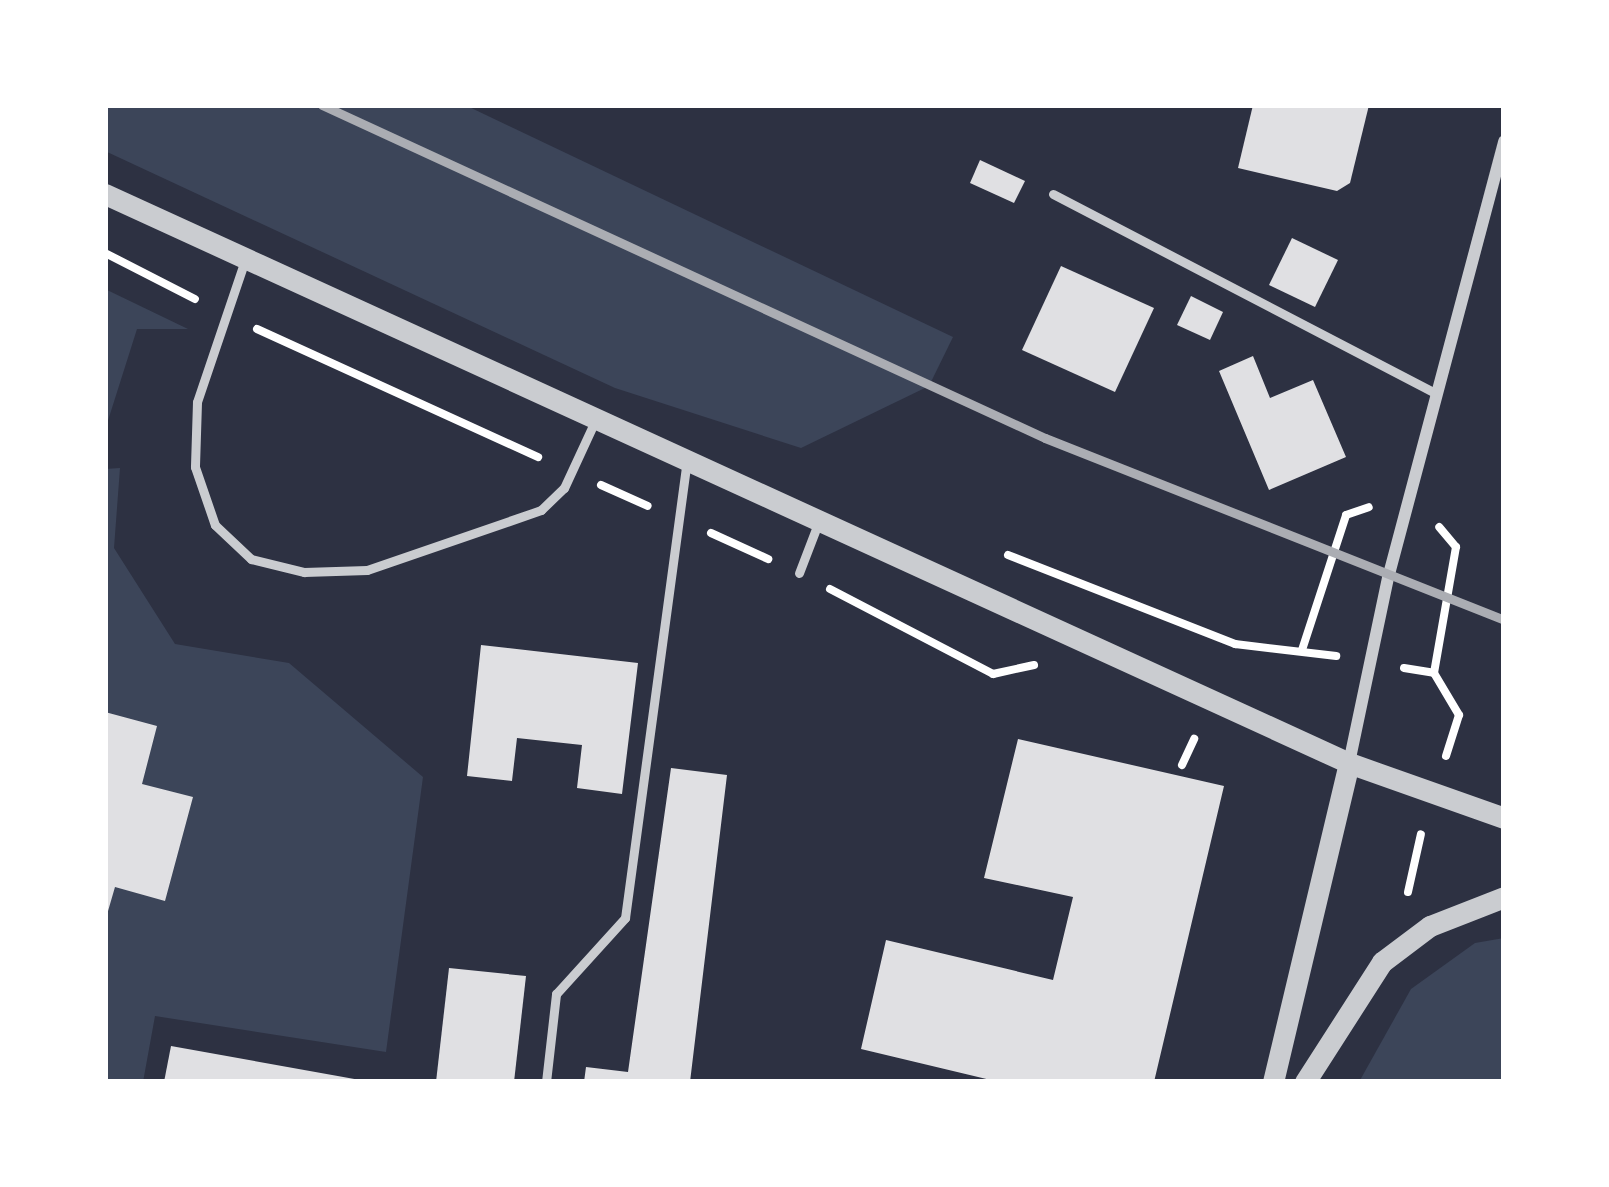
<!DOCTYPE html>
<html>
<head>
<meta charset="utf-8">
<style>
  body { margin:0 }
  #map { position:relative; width:1609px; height:1187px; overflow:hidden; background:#2d3142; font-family:Quicksand,sans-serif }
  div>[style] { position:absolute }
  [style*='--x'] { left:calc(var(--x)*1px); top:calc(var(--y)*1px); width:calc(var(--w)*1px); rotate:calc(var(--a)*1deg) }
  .green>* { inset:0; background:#3c4559 }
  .building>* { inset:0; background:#e0e0e3 }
  .path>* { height:8px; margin:-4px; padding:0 4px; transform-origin:4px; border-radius:4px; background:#fff }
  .service>* { height:9px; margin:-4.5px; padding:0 4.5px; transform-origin:4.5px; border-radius:4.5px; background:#caccd0 }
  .minor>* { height:12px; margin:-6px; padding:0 6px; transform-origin:6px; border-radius:6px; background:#caccd0 }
  .tertiary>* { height:21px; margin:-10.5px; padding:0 10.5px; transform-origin:10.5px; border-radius:10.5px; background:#caccd0 }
  .rail>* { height:9px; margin:-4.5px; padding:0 4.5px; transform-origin:4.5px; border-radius:4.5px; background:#abadb3 }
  span { translate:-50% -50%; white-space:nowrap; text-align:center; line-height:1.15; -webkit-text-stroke:9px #fff; paint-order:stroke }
  .frame { position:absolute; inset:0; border:108px solid #fff; pointer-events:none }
</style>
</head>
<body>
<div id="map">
  <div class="green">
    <div style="clip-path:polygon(105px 105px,465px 105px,953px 337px,929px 386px,801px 448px,615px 388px,105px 151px)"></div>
    <div style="clip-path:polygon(105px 289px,188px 329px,137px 329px,105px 430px)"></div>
    <div style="clip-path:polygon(120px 468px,114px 548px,175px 644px,289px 663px,423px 777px,386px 1052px,155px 1016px,143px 1082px,105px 1082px,105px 469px)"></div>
    <div style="clip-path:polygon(1504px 938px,1504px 1082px,1359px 1082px,1411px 989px,1475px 943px)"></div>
  </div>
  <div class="building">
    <div style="clip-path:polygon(1253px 105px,1369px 105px,1350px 183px,1337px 191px,1238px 168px)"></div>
    <div style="clip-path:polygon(980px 160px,1025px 181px,1014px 203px,970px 183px)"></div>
    <div style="clip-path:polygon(1292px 238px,1338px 260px,1315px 307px,1269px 285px)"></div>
    <div style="clip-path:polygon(1061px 266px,1154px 308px,1115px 392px,1022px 350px)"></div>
    <div style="clip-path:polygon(1191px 296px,1223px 312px,1210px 340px,1177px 325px)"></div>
    <div style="clip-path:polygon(1253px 356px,1270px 398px,1313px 380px,1346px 457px,1269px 490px,1219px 371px)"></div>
    <div style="clip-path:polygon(481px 645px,638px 663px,622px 794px,577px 788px,582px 745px,517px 738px,512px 781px,467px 776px)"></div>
    <div style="clip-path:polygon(105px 712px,157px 726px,142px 784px,193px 797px,165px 901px,115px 887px,106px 918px)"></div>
    <div style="clip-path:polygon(1018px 739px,1224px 786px,1154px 1082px,999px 1082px,861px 1049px,886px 940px,1053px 980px,1073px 897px,984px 878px)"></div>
    <div style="clip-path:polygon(671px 768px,727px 775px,690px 1082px,584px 1082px,586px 1067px,628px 1072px)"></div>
    <div style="clip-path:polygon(449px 968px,526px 976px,514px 1082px,436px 1082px)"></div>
    <div style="clip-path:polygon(171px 1046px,360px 1080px,360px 1082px,164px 1082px)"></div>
  </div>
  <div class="path">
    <div style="--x:105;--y:253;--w:101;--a:27.1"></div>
    <div style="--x:257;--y:329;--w:309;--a:24.5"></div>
    <div style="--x:601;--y:485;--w:51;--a:24.1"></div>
    <div style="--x:711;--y:533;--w:63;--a:24.5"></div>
    <div style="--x:1008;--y:555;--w:244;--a:21.4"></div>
    <div style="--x:1235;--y:644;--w:102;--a:6.8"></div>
    <div style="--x:830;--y:589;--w:184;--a:27.5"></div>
    <div style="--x:993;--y:674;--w:42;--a:-12.4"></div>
    <div style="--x:1302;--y:650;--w:142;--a:-71.9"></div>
    <div style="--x:1346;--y:515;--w:24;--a:-19"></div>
    <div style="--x:1404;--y:668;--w:30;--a:9"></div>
    <div style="--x:1434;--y:673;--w:49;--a:59.2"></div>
    <div style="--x:1459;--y:715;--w:43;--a:107.6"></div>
    <div style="--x:1434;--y:673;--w:128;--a:-80.1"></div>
    <div style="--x:1456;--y:547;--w:26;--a:-130"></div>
    <div style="--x:1182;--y:765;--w:29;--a:-65"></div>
    <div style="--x:1408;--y:892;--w:59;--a:-77.4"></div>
  </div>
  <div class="service">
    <div style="--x:1053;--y:194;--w:433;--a:27.5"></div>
    <div style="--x:245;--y:260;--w:150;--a:108.7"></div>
    <div style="--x:197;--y:402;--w:65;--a:91.8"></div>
    <div style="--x:195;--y:467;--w:61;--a:71"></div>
    <div style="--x:215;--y:525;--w:50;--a:43.4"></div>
    <div style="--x:251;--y:559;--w:55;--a:13.8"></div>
    <div style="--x:304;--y:572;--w:63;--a:-1.8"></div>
    <div style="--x:367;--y:570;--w:184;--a:-19"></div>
    <div style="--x:541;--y:510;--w:32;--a:-44"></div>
    <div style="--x:564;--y:488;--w:74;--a:-65.2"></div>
    <div style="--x:799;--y:573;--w:56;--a:-69"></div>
    <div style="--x:546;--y:1082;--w:89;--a:-83.5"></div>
    <div style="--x:556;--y:994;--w:103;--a:-47.8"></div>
    <div style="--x:625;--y:918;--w:461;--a:-82.3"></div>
  </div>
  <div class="minor">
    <div style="--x:1349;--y:763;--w:189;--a:-78.1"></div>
    <div style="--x:1388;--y:578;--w:452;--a:-75.1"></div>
  </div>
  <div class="tertiary">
    <div style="--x:105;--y:194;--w:1368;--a:24.58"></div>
    <div style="--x:1349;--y:763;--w:164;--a:19.5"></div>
    <div style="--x:1273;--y:1082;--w:328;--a:-76.6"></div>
    <div style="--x:1305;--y:1082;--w:143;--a:-57.3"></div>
    <div style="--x:1382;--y:962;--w:60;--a:-36.9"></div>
    <div style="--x:1430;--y:926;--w:79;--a:-21.4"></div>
  </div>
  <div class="rail">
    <div style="--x:322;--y:105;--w:796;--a:24.73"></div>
    <div style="--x:1045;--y:438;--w:494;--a:21.6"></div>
  </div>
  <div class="frame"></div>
</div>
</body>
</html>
